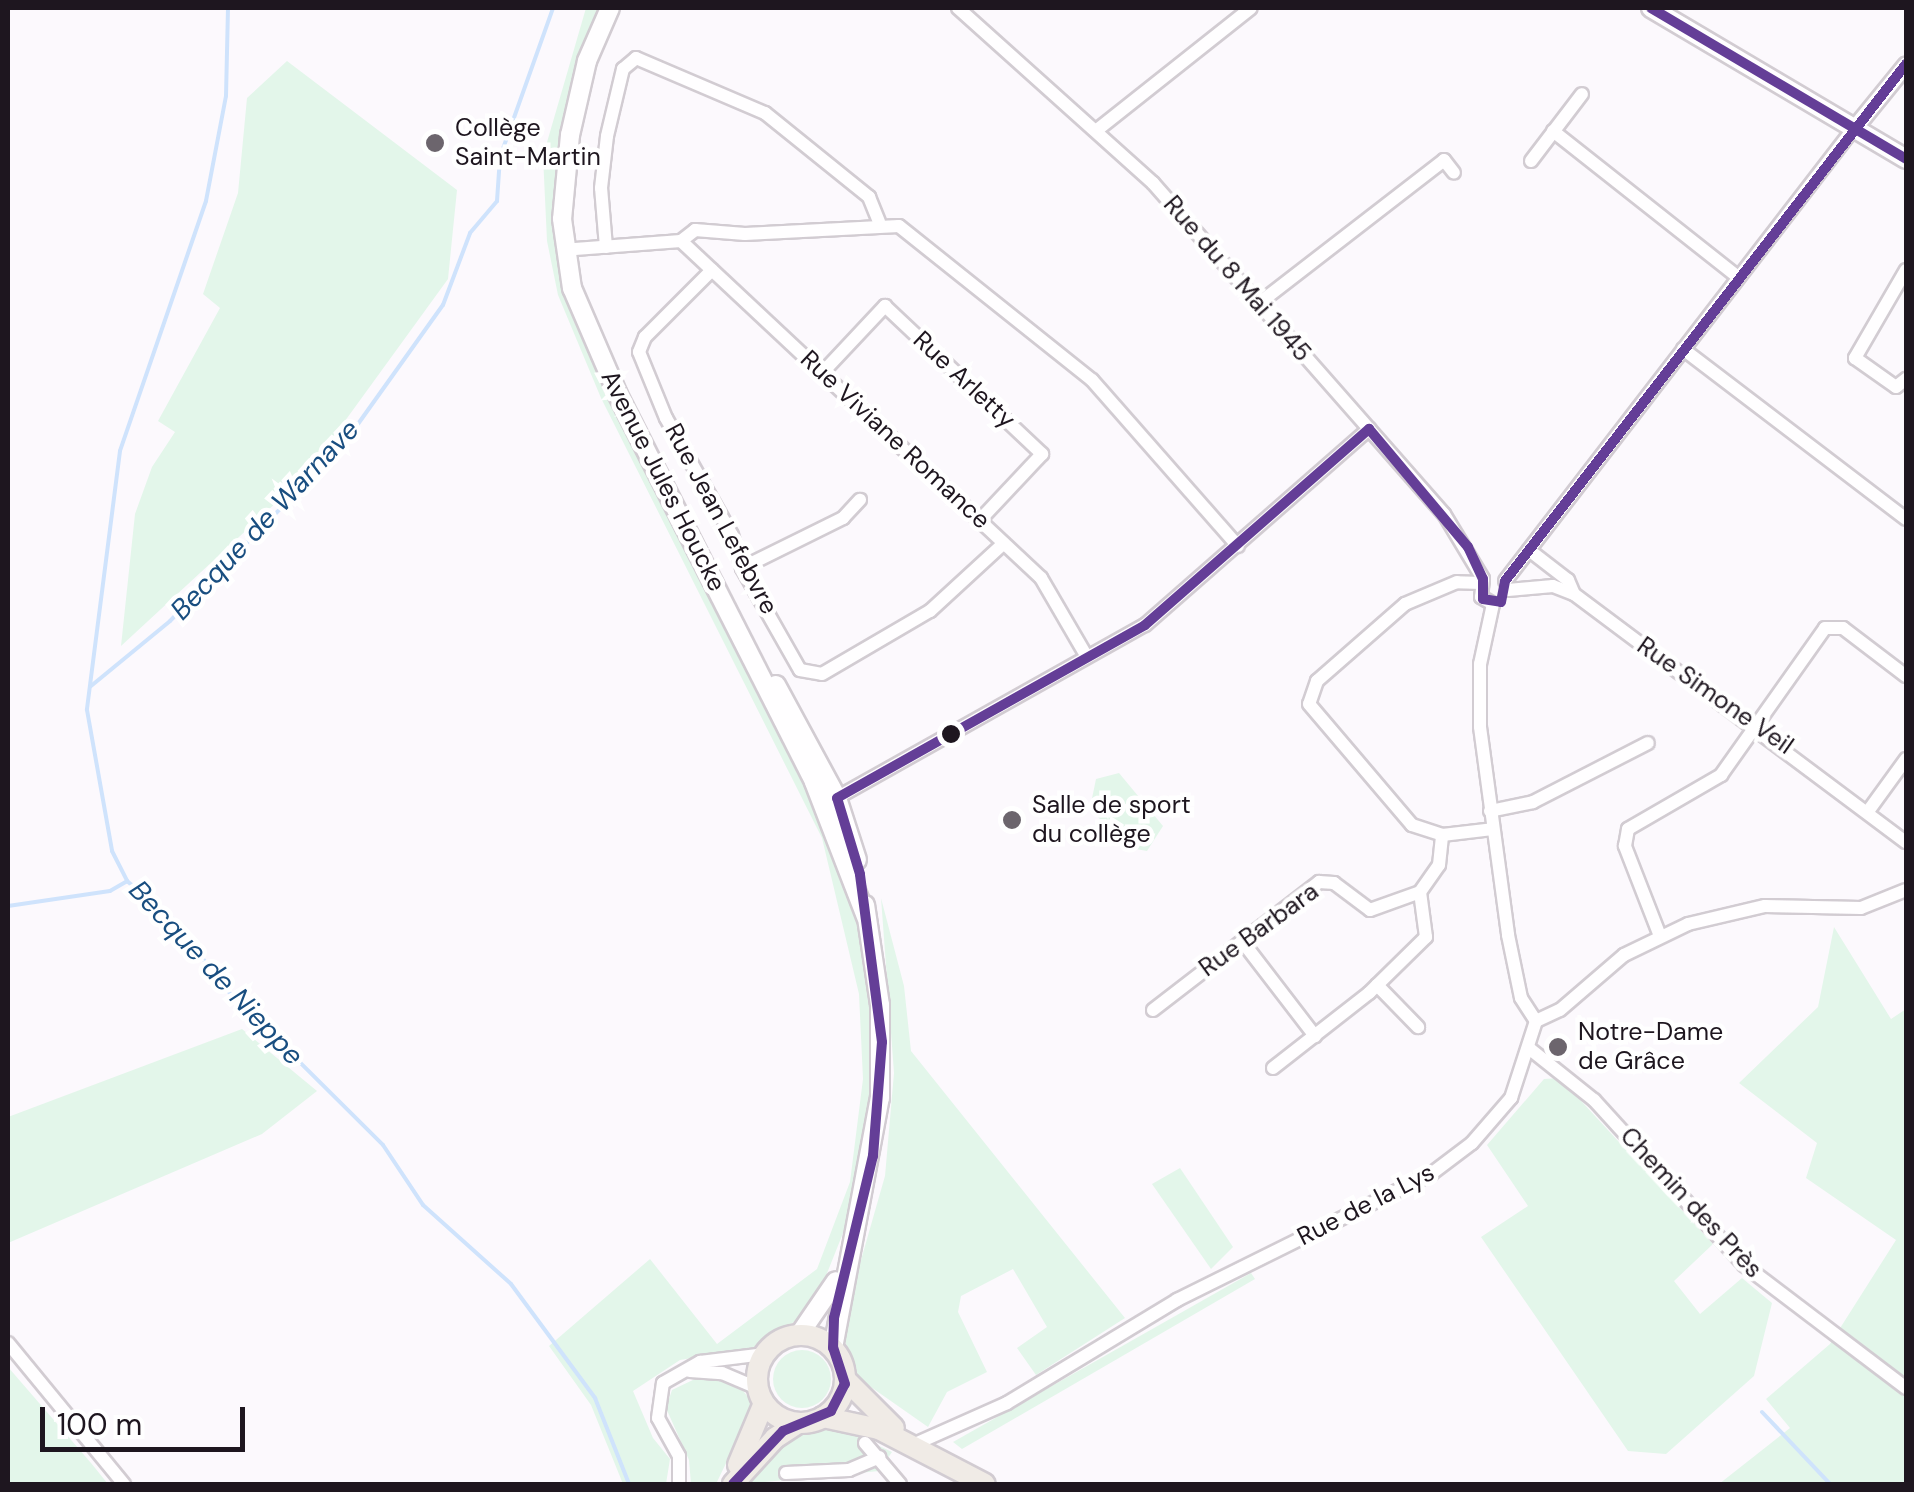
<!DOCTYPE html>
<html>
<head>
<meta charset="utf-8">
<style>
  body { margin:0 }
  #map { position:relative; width:1914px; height:1492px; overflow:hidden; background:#fcf9fd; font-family:"DM Sans",sans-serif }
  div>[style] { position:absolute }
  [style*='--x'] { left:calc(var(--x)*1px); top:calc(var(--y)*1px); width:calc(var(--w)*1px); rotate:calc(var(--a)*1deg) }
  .green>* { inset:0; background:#e3f6ea }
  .round { border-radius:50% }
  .stream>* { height:4px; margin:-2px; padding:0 2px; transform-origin:2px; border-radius:2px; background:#cfe3fc }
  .roads { filter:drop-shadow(2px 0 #d2ccd2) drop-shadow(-2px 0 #d2ccd2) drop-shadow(0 2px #d2ccd2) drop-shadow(0 -2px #d2ccd2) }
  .minor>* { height:12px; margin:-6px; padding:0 6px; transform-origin:6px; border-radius:6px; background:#fffeff }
  .tertiary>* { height:15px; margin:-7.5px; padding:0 7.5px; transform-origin:7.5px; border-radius:7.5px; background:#fffeff }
  .secondary>* { height:18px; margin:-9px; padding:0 9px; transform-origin:9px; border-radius:9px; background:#fffeff }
  .primary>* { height:20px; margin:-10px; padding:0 10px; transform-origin:10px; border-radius:10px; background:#f0ebe6 }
  .primary>.ring { margin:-10px; padding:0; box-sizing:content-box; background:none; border:20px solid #f0ebe6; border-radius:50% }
  .bus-1>* { height:10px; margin:-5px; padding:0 5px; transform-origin:5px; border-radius:5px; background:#643e97 }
  .dots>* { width:28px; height:28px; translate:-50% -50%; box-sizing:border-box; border:5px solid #fff; border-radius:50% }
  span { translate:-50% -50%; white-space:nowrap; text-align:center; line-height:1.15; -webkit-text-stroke:9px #fff; paint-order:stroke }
  .poi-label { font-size:25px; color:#1e161f }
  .left { translate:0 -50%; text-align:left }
  .street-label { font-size:25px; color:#1e161f }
  .water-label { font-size:28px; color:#194e80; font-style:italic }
  .frame { position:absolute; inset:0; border:10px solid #1e161f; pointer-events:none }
  .scale { position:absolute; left:40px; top:1407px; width:205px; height:45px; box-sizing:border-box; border:5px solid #1e161f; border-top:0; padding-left:12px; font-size:30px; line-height:35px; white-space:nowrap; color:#1e161f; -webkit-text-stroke:8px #fff; paint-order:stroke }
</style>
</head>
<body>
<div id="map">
  <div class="green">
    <div style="clip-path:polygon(586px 8px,600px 8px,568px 96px,556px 163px,565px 284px,576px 323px,817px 797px,853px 898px,872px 1016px,868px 1131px,855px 1203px,812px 1311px,752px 1348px,680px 1360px,633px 1391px,653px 1438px,670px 1459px,666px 1484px,623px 1484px,591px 1405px,549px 1346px,650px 1259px,717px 1344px,817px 1269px,850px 1182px,863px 1079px,859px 994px,822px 838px,601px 398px,558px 295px,547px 241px,543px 156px)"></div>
    <div style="clip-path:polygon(287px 61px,457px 190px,448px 279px,305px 476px,121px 646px,135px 514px,152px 467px,175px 432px,158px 421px,220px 308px,203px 294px,238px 193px,247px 98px)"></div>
    <div style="clip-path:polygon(1119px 773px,1163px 826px,1147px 851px,1125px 847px,1090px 808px,1096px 779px)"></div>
    <div style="clip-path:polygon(881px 898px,904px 986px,911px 1051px,1125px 1318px,1036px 1375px,1017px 1348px,1047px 1327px,1013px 1269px,961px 1296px,958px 1312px,987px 1372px,947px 1392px,928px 1427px,858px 1378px,841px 1330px,885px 1176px,894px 1073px)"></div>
    <div style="clip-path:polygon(1834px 927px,1891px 1019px,1906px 1009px,1906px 1484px,1719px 1484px,1790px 1428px,1766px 1399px,1830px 1344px,1896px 1240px,1806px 1178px,1817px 1143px,1739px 1083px,1818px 1007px)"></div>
    <div style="clip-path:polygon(242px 1029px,317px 1091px,262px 1134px,8px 1243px,8px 1117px)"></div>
    <div style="clip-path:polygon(1560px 1078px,1713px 1244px,1674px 1281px,1700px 1314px,1742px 1278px,1772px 1303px,1754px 1376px,1666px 1454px,1628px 1451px,1481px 1237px,1528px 1206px,1487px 1145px,1544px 1079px)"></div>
    <div style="clip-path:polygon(1180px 1168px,1233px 1247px,1211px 1269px,1152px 1184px)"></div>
    <div style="clip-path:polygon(1251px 1273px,1255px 1279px,962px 1449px,953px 1442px)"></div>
    <div class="round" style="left:773px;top:1350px;width:58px;height:58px"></div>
    <div style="clip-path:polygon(8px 1367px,91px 1463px,108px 1484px,8px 1484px)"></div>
    <div style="clip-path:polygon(697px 1378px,738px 1384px,754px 1405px,716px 1484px,691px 1484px,689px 1460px,666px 1408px,672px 1390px)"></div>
    <div style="clip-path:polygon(832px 1424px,892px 1452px,879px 1471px,744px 1484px,786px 1435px)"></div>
  </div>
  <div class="stream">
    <div style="--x:228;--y:8;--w:88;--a:91.3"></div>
    <div style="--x:226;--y:96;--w:107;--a:100.8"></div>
    <div style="--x:206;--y:201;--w:264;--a:109"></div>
    <div style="--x:120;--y:451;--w:261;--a:97.3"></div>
    <div style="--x:87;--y:710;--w:143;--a:79.9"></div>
    <div style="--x:112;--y:851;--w:34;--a:63"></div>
    <div style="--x:127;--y:881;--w:60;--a:39.6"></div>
    <div style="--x:173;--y:919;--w:85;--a:53.1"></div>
    <div style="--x:224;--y:987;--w:224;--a:44.8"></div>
    <div style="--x:383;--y:1145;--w:72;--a:56.3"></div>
    <div style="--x:423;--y:1205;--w:118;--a:41.9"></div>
    <div style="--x:511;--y:1284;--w:142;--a:53.6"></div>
    <div style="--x:595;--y:1398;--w:92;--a:68.4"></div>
    <div style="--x:91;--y:686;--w:102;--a:-39.4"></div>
    <div style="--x:170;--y:621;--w:247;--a:-45.5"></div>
    <div style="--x:343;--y:445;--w:172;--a:-54.5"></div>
    <div style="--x:443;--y:305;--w:77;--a:-69.4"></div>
    <div style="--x:470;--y:233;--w:42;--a:-49.8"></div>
    <div style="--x:497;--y:201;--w:44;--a:-86.1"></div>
    <div style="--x:500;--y:157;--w:158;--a:-70.4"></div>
    <div style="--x:8;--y:906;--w:103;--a:-8.4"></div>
    <div style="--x:110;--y:891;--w:20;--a:-30"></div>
    <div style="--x:1762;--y:1412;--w:99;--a:46.6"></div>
  </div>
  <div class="roads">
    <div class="minor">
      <div style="--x:958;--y:8;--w:262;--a:41.9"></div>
      <div style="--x:1153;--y:183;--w:441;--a:48.7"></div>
      <div style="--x:1444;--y:514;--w:76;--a:59"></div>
      <div style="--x:1097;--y:130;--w:196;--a:-38.4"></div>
      <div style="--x:1553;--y:131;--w:236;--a:38.3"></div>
      <div style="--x:1531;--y:161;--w:84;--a:-52.7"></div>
      <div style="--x:681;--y:241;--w:493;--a:43.1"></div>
      <div style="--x:1041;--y:578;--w:91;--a:59.8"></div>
      <div style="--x:606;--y:247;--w:59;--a:-94.8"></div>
      <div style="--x:601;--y:188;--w:52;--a:-83.4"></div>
      <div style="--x:607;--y:136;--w:69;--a:-76.6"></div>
      <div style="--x:623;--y:69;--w:17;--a:-40"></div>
      <div style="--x:636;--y:58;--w:140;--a:23.1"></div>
      <div style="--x:765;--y:113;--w:134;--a:38.9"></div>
      <div style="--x:869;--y:197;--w:27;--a:68"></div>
      <div style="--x:575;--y:249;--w:106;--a:-4.3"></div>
      <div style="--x:681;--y:241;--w:18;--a:-38"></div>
      <div style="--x:695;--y:230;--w:50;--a:4.6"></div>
      <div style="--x:745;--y:234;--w:154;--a:-3"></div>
      <div style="--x:899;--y:226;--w:247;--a:38.6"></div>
      <div style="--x:1092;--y:380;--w:221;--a:48.7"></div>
      <div style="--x:712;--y:270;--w:95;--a:135"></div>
      <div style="--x:645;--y:337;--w:16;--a:112"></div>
      <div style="--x:639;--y:352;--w:71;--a:67.8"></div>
      <div style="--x:666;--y:418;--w:134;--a:60.6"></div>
      <div style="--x:732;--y:535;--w:34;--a:73"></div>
      <div style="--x:742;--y:568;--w:117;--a:60.4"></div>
      <div style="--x:800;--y:670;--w:22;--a:10"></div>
      <div style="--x:822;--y:674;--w:125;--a:-30.3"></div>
      <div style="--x:930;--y:611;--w:100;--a:-42.6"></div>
      <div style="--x:1906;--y:270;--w:102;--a:120.1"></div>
      <div style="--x:1855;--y:358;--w:50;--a:35.3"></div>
      <div style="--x:1896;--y:387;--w:13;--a:-39"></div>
      <div style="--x:1258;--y:304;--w:235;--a:-37.7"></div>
      <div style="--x:1444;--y:160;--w:16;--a:52"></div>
      <div style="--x:1683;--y:349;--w:280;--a:37.3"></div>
      <div style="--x:823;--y:372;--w:91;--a:-46.8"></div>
      <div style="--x:885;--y:306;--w:216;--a:43.3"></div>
      <div style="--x:1042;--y:454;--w:91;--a:133.2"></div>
      <div style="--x:1529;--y:550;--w:49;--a:37.6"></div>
      <div style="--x:1568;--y:580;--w:15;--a:67"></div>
      <div style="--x:742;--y:568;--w:113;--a:-26.3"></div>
      <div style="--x:843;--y:518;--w:25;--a:-47"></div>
      <div style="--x:1483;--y:579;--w:18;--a:96"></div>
      <div style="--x:1481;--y:597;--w:14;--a:30"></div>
      <div style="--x:1505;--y:581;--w:572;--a:-52.39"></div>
      <div style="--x:1481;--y:583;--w:24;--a:-178"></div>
      <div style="--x:1457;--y:582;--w:56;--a:157.1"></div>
      <div style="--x:1405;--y:604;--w:117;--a:138.8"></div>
      <div style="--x:1317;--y:681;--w:24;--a:109"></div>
      <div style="--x:1309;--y:704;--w:159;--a:49.6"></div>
      <div style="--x:1412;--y:825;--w:32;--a:18"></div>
      <div style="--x:1442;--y:835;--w:51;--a:-6.7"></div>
      <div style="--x:1508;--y:590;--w:45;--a:-5.1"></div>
      <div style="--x:1553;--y:586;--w:22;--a:21"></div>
      <div style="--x:1574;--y:594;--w:414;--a:36.8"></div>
      <div style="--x:1493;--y:604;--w:61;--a:102.2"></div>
      <div style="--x:1480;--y:664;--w:63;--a:90"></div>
      <div style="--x:1480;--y:727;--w:210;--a:82.3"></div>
      <div style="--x:1508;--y:935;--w:64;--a:78.3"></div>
      <div style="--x:1521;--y:998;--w:27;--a:57"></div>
      <div style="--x:831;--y:801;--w:360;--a:-29.3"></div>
      <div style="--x:1145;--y:625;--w:298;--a:-41.2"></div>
      <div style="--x:1869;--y:810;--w:63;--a:-54"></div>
      <div style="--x:1490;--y:811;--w:44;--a:-11.8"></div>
      <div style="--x:1533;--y:802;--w:129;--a:-27.2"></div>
      <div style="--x:1660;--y:936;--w:97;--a:-111.3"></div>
      <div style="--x:1625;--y:846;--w:17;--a:-80"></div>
      <div style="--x:1628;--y:829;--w:108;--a:-30.1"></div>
      <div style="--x:1721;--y:775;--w:180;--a:-54.7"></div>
      <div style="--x:1825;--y:628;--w:18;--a:0"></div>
      <div style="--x:1843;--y:628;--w:79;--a:37.3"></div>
      <div style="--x:1242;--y:941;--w:120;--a:52.5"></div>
      <div style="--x:1377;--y:985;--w:59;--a:45.7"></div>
      <div style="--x:1153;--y:1010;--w:210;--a:-37.6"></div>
      <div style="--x:1319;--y:882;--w:15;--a:4"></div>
      <div style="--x:1334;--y:883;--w:45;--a:36.9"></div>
      <div style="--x:1370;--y:910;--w:53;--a:-19.8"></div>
      <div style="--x:1536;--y:1021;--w:26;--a:-25"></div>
      <div style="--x:1560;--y:1010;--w:84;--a:-40.7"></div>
      <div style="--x:1624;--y:955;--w:71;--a:-25.8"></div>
      <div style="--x:1688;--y:924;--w:79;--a:-13.2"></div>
      <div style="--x:1765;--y:906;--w:96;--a:1.2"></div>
      <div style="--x:1861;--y:908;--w:48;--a:-21.8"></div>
      <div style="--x:1530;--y:1049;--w:82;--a:38.6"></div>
      <div style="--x:1594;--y:1100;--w:223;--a:47.7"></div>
      <div style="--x:1744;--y:1265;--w:203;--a:37.2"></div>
      <div style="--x:1273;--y:1068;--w:122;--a:-38"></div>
      <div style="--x:1369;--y:993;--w:80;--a:-44.5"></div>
      <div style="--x:1426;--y:937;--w:45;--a:-97.6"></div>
      <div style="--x:1420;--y:892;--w:33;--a:-55"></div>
      <div style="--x:1439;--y:865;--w:30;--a:-84"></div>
      <div style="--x:8;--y:1343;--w:183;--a:50.6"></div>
      <div style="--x:690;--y:1371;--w:32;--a:4"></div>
      <div style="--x:722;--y:1373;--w:39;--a:23"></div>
      <div style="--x:865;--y:1443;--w:54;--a:49.5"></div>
      <div style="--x:915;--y:1444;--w:101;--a:-24"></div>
      <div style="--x:1007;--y:1403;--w:199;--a:-31.2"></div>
      <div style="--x:1177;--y:1300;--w:284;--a:-26.4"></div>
      <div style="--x:1431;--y:1174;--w:51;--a:-37.1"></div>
      <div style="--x:1472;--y:1143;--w:60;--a:-49.1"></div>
      <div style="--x:1511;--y:1098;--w:81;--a:-72"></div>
      <div style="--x:786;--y:1473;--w:63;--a:-2.7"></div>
      <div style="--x:849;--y:1470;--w:33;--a:-23"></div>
      <div style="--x:679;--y:1484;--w:28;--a:-90"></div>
      <div style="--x:679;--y:1456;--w:43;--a:-118.9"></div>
      <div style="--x:658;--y:1418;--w:35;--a:-82"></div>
      <div style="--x:663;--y:1383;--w:43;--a:-29.6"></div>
      <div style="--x:700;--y:1362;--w:64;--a:-7.1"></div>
    </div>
    <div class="tertiary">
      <div style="--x:1854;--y:128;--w:82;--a:-50.9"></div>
    </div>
    <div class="secondary">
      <div style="--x:610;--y:8;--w:58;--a:113.5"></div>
      <div style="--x:587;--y:61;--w:76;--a:102.9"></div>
      <div style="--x:570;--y:135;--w:84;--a:95.4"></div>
      <div style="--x:562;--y:219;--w:70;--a:81.8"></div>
      <div style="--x:572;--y:288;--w:116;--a:66.7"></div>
      <div style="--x:618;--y:395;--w:434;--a:63.1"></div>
      <div style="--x:814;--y:782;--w:145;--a:68.9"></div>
      <div style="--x:1651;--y:8;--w:296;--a:30.6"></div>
      <div style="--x:776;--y:685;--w:128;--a:61.6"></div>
      <div style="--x:837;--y:798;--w:65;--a:72.1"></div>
      <div style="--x:799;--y:1335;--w:65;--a:-55.6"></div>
      <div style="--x:833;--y:1348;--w:254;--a:-79.4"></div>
      <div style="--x:880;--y:1098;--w:93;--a:-90"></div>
      <div style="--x:880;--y:1005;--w:101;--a:-98.5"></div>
    </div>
    <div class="primary">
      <div class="ring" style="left:757px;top:1335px;width:68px;height:68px"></div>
      <div style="--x:845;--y:1379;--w:69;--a:45"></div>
      <div style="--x:823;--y:1417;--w:57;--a:12.1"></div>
      <div style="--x:879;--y:1429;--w:119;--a:27.4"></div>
      <div style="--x:738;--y:1465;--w:67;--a:-67.2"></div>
      <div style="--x:733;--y:1484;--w:62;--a:-47.6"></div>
      <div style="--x:775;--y:1438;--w:27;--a:-33"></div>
    </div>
  </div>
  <div class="bus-1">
    <div style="--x:1651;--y:8;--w:296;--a:30.6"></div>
    <div style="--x:733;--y:1484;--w:73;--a:-46.7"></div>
    <div style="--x:783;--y:1431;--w:52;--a:-22.6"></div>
    <div style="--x:831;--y:1411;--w:30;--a:-63"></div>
    <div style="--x:845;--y:1384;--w:38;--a:-108"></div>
    <div style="--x:833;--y:1348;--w:30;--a:-88"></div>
    <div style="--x:834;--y:1318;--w:167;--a:-76.5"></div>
    <div style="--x:873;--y:1156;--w:114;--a:-85.5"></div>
    <div style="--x:882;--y:1042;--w:169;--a:-97.5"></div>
    <div style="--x:860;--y:874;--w:79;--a:-106.8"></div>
    <div style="--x:837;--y:798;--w:353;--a:-29.3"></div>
    <div style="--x:1145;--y:625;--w:298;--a:-41.2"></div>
    <div style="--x:1369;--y:429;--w:154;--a:50"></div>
    <div style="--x:1468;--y:547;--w:35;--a:65"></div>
    <div style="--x:1483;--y:579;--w:20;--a:90"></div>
    <div style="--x:1483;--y:599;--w:18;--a:9"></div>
    <div style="--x:1501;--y:602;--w:21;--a:-79"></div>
    <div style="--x:1505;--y:581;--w:654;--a:-52.2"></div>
  </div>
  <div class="dots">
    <div style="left:435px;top:143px;background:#6c656d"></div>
    <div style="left:951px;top:734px;background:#1e161f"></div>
    <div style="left:1012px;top:820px;background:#6c656d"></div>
    <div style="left:1558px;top:1047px;background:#6c656d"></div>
  </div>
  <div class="poi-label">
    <span class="left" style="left:455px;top:143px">Collège<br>Saint-Martin</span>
    <span class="left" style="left:1032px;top:820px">Salle de sport<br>du collège</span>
    <span class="left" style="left:1578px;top:1047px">Notre-Dame<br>de Grâce</span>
  </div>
  <div class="street-label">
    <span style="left:1237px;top:279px;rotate:49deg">Rue du 8 Mai 1945</span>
    <span style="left:964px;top:380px;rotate:43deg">Rue Arletty</span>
    <span style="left:895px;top:440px;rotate:43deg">Rue Viviane Romance</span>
    <span style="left:663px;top:481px;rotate:63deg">Avenue Jules Houcke</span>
    <span style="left:721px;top:519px;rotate:62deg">Rue Jean Lefebvre</span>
    <span style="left:1715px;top:696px;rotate:35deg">Rue Simone Veil</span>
    <span style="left:1259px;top:930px;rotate:-36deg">Rue Barbara</span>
    <span style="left:1691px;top:1203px;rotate:47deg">Chemin des Près</span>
    <span style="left:1366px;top:1205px;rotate:-27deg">Rue de la Lys</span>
  </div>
  <div class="water-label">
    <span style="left:265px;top:520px;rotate:-47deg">Becque de Warnave</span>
    <span style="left:216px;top:973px;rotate:47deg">Becque de Nieppe</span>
  </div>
  <div class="frame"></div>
  <div class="scale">100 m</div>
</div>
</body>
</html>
